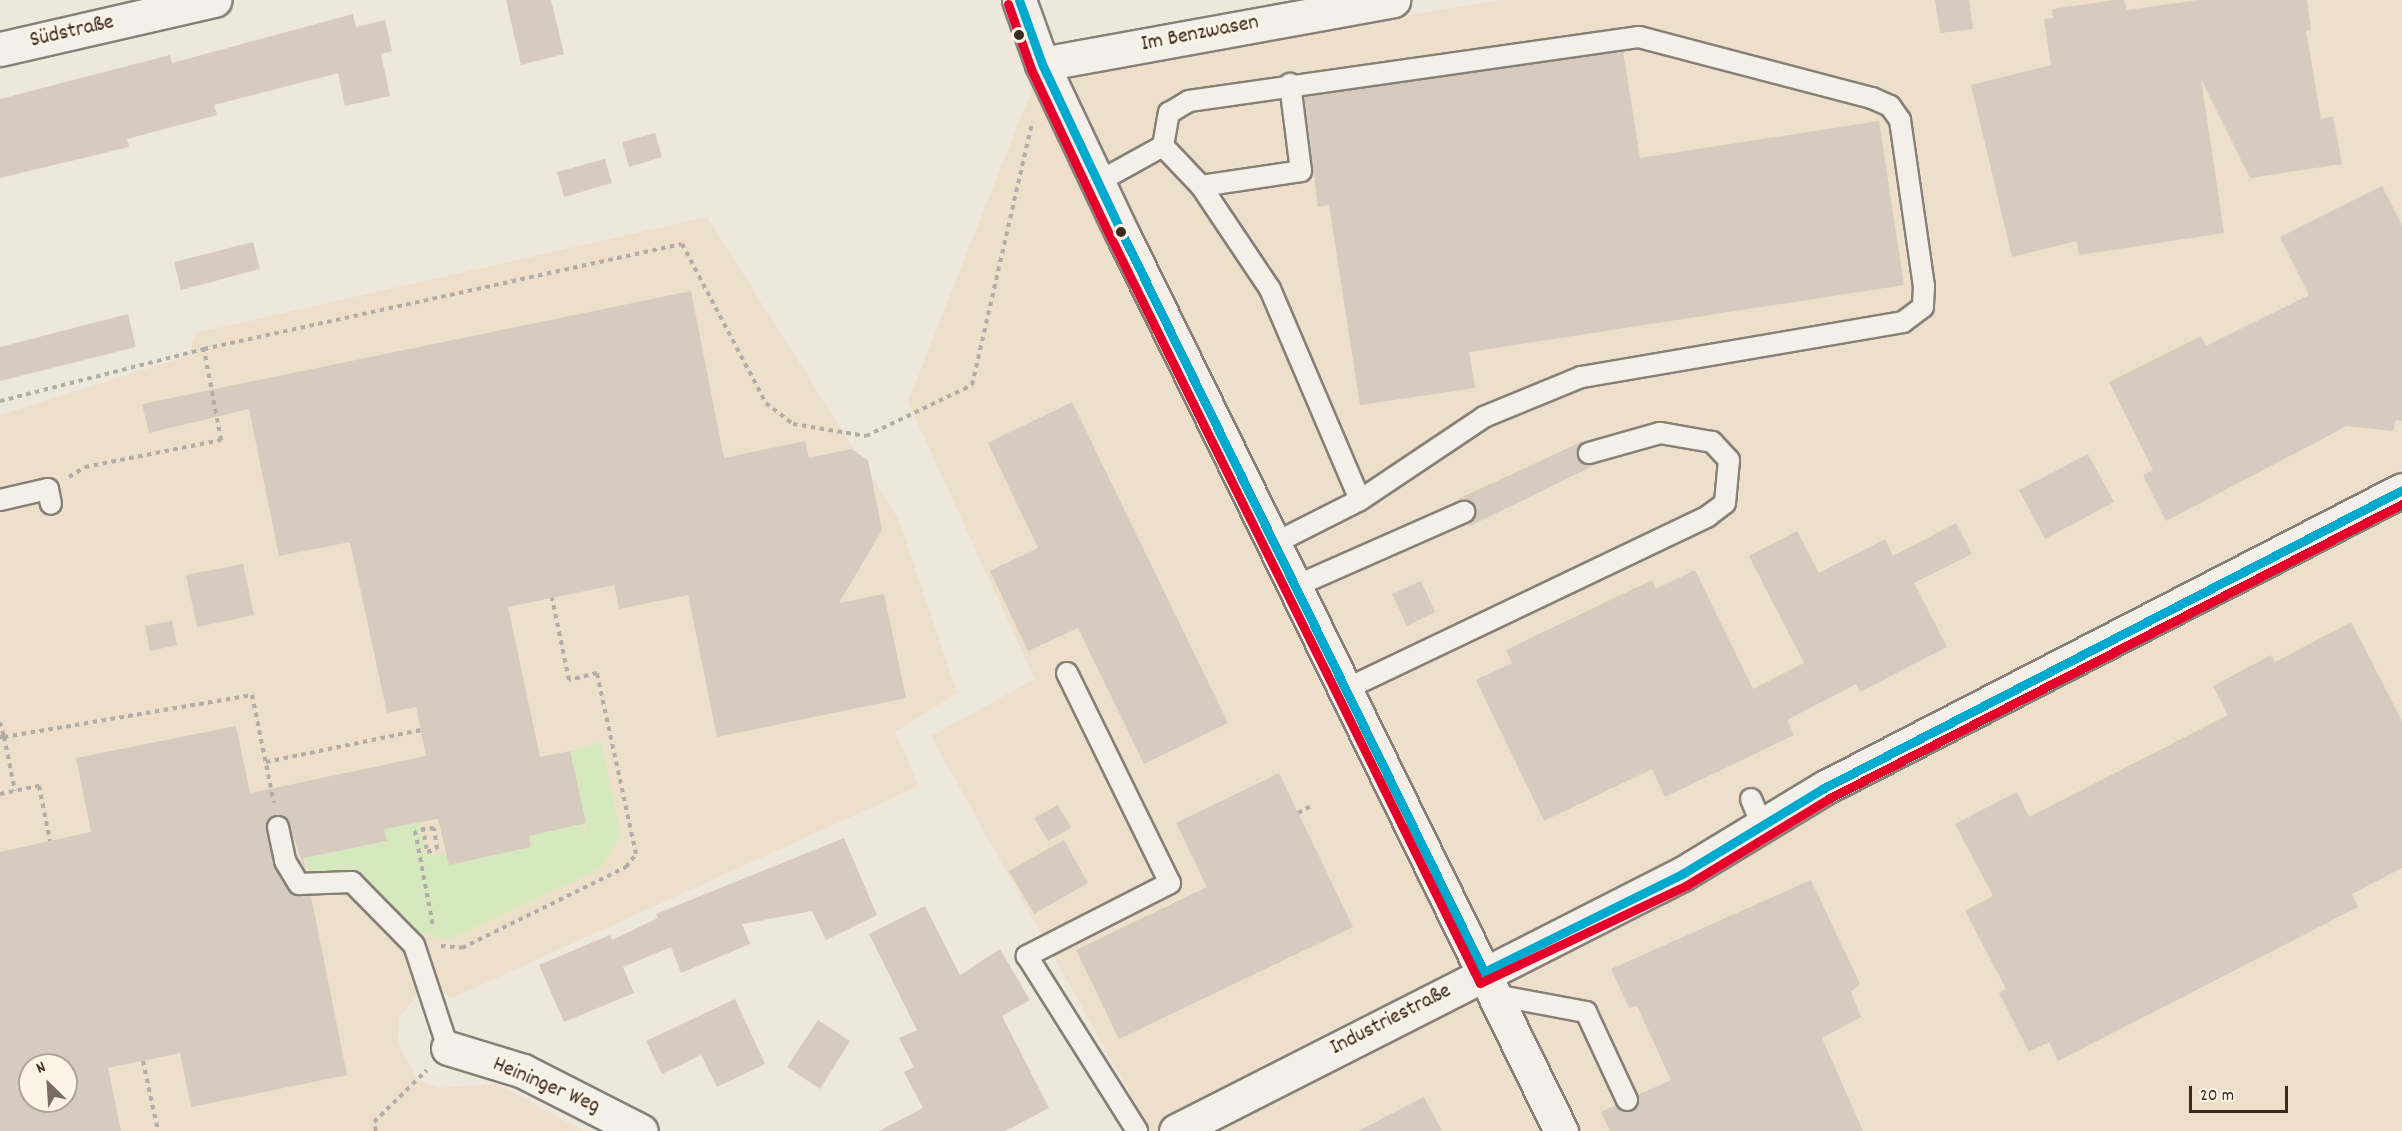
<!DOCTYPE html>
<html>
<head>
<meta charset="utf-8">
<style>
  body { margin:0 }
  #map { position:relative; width:2402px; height:1131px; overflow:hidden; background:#eee7db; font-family:Dekko,sans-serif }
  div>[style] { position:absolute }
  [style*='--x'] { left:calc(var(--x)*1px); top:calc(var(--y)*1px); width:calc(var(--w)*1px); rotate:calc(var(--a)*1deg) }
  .built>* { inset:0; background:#eedfcb }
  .green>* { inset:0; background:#d6e9be }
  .building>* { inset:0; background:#d6cbbe }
  .path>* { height:4px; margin-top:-2px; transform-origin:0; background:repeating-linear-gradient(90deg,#b2ada6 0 4.5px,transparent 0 9px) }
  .roads { filter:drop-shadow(2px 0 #878078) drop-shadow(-2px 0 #878078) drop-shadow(0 2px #878078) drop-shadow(0 -2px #878078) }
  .service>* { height:20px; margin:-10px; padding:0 10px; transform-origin:10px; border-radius:10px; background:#f4f0e9 }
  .minor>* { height:33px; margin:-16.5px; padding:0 16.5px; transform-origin:16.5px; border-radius:16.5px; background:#f4f0e9 }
  .tertiary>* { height:33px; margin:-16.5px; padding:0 16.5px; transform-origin:16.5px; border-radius:16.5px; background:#f4f0e9 }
  .path-bridge>* { height:4px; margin-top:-2px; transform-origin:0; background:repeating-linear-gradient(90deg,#b2ada6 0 4.5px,transparent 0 9px) }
  .bus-1>* { height:9px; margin:-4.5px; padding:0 4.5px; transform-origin:4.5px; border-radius:4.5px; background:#00a9ce }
  .bus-2>* { height:9px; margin:-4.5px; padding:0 4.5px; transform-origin:4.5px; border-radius:4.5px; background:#e4002b }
  .dots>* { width:16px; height:16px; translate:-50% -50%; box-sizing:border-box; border:3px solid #fcf5e5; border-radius:50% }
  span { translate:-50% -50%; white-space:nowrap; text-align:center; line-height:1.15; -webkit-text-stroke:4.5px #fcf5e5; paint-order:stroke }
  .street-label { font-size:22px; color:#3b2a1e }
  .north { position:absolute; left:18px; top:1053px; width:60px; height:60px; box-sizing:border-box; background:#fcf5e5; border:2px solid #afa495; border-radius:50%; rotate:335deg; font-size:16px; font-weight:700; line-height:24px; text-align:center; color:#3b2a1e }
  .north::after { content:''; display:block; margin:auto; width:21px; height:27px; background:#7a6c60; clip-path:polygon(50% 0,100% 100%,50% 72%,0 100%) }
  .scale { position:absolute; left:2189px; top:1086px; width:99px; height:27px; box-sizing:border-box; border:3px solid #3b2a1e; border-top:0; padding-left:8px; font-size:18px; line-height:21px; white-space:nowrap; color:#3b2a1e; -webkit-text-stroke:4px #fcf5e5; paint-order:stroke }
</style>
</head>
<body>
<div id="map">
  <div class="built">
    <div style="clip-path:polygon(1502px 0,2402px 0,2402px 1131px,1151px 1131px,931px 736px,1035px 679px,908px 402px,1038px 74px)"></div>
    <div style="clip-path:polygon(evenodd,707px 217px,899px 520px,957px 693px,895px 732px,919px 786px,452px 998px,433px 987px,418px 994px,399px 1018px,398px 1044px,418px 1080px,437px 1088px,497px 1084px,584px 1131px,0 1131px,0 415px,188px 356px,196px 333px,707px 217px,30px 1065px,66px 1065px,66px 1101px,30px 1101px,30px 1065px)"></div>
  </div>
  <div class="green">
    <div style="clip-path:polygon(601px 742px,621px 834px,601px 868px,448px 940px,414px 930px,354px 874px,311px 880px,306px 857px,386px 842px,384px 829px,419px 822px,426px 856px,446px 852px,449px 865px,531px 847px,529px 836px,582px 824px,589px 843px,570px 751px)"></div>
  </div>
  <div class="building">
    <div style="clip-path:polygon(506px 0,551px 0,564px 54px,521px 65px)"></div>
    <div style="clip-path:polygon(1935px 0,1969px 0,1973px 29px,1940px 33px)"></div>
    <div style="clip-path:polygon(2115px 0,2124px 0,2127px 10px,2198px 0,2307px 0,2311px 30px,2306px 31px,2321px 119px,2333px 116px,2342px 164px,2250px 178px,2201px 79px,2224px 233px,2079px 255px,2077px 241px,2012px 257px,1971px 85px,2051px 65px,2044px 19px,2053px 18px,2052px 9px)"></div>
    <div style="clip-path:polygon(353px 14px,356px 27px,385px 20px,392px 51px,381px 54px,390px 96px,345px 106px,338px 73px,214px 105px,217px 115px,127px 139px,129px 147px,0 178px,0 99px,170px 55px,172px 63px)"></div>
    <div style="clip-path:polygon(1623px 51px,1640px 158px,1879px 121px,1904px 285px,1469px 352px,1475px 388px,1360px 405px,1329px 205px,1318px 207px,1304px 97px)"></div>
    <div style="clip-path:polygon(655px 133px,662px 157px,629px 167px,622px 142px)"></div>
    <div style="clip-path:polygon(605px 159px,612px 183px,564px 197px,557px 172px)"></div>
    <div style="clip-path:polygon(2382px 186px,2402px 225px,2402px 421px,2396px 420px,2393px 431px,2347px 426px,2166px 521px,2143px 475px,2153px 470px,2109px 382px,2201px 336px,2206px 346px,2309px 295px,2280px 237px)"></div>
    <div style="clip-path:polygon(253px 242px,260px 269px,181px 290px,174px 262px)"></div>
    <div style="clip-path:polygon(evenodd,691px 291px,724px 458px,805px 441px,809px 458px,851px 449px,868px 460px,882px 530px,839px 603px,884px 594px,906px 698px,717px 737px,688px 595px,619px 609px,614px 585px,508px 607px,540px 757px,570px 751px,586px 823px,529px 836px,531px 847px,449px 865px,438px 819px,384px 829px,387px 841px,303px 858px,306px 872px,287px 820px,276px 815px,267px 823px,275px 867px,293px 894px,311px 896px,347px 1075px,191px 1107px,180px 1053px,108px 1068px,121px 1131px,0 1131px,0 852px,91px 832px,76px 758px,236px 726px,250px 793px,426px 756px,416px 707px,387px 713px,350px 542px,279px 556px,249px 409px,149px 433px,142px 404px,691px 291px,30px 1065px,66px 1065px,66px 1101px,30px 1101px,30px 1065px)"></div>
    <div style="clip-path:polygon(128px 314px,136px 347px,0 381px,0 347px)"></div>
    <div style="clip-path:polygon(1072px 402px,1228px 723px,1144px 764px,1078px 628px,1028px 651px,990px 571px,1038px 548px,988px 443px)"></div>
    <div style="clip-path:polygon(1583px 441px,1578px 457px,1595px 465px,1470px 526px,1475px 507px,1458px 499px)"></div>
    <div style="clip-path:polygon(2088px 454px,2114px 502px,2045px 539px,2019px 490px)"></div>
    <div style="clip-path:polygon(1956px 523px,1972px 554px,1914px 583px,1947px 647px,1860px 692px,1856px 684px,1787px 720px,1794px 735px,1665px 797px,1652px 769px,1544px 821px,1476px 680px,1512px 663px,1506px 650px,1652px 580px,1656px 589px,1695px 570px,1753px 689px,1804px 663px,1749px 556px,1797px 531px,1819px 573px,1885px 539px,1893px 556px)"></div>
    <div style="clip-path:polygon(243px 564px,254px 615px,197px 627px,186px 575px)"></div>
    <div style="clip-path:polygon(1421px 581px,1435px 612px,1407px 626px,1392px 594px)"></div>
    <div style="clip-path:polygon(172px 621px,177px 645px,150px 651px,145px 626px)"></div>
    <div style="clip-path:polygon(2351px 622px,2402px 721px,2402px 868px,2352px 894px,2358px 907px,2058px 1061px,2049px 1042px,2029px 1052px,1999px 993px,2006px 989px,1965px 911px,1993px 896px,1955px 824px,2017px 792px,2029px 817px,2228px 715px,2213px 686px,2271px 655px,2275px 662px)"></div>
    <div style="clip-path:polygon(1279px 773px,1353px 927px,1119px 1039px,1076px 950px,1207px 887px,1176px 823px)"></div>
    <div style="clip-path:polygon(1058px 805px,1071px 828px,1048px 841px,1034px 818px)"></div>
    <div style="clip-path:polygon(844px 838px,877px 915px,826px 940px,812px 911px,742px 924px,750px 944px,681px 973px,671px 947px,623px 967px,634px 993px,564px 1022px,539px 965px,610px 935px,612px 940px,658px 918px,656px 914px)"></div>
    <div style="clip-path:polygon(1064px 840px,1088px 883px,1034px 914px,1009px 871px)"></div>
    <div style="clip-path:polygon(1811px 880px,1860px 984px,1851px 992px,1861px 1017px,1822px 1038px,1863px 1131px,1610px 1131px,1601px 1112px,1616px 1105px,1632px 1111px,1638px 1095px,1671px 1080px,1637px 1006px,1629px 1008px,1611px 969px)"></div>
    <div style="clip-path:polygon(925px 906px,960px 975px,1000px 949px,1030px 1000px,1002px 1016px,1049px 1108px,1005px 1131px,879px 1131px,923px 1108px,904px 1072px,914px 1067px,899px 1038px,917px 1030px,869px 934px)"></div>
    <div style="clip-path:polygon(735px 999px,765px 1064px,717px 1087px,701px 1055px,662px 1074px,646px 1041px)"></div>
    <div style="clip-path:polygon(818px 1020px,850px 1041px,820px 1089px,787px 1067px)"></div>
    <div style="clip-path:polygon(1424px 1097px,1442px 1131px,1358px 1131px)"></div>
  </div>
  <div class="path">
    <div style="--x:0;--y:401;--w:211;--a:-14.3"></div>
    <div style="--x:69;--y:477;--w:19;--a:-32"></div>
    <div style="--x:85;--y:467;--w:139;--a:-11.2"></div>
    <div style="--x:221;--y:440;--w:93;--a:-100.6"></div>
    <div style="--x:204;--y:349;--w:489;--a:-12.4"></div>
    <div style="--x:682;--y:244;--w:180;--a:62.2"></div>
    <div style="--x:766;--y:403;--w:34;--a:38"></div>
    <div style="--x:793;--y:424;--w:74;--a:9.3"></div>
    <div style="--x:866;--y:436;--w:118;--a:-25.7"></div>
    <div style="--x:972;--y:385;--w:270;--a:-77.1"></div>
    <div style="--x:0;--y:722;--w:16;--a:75"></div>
    <div style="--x:4;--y:737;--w:252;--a:-9.6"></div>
    <div style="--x:252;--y:695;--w:110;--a:78.5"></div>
    <div style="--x:0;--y:737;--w:4;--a:0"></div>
    <div style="--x:4;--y:737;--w:55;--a:78.5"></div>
    <div style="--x:266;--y:762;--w:158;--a:-11.7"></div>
    <div style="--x:0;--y:794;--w:40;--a:-12"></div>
    <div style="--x:39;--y:786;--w:56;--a:78.7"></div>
    <div style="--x:1298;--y:813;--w:15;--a:-28"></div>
    <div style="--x:427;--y:852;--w:10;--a:-17"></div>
    <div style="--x:437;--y:849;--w:21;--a:-98"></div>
    <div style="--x:434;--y:828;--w:19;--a:171"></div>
    <div style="--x:415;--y:831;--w:96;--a:79.2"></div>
    <div style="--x:441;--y:946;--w:21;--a:5"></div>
    <div style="--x:462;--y:948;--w:183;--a:-26.3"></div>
    <div style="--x:626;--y:867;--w:16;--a:-52"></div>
    <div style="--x:636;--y:854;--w:185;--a:-102.2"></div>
    <div style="--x:597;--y:673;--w:29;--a:166"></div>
    <div style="--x:569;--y:680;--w:84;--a:-101.7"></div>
    <div style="--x:143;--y:1061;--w:72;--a:77.9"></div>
    <div style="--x:376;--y:1131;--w:9;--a:-103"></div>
    <div style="--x:374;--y:1122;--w:74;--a:-44.5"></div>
  </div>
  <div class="roads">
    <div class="service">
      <div style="--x:1163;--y:146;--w:34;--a:-80"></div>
      <div style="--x:1169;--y:113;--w:23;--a:-31"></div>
      <div style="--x:1189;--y:101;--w:455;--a:-8.1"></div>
      <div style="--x:1639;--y:37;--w:241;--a:14.7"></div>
      <div style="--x:1872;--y:98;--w:20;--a:24"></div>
      <div style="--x:1890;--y:106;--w:17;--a:54"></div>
      <div style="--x:1900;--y:120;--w:168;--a:81.8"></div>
      <div style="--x:1924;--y:286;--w:21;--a:93"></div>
      <div style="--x:1923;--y:307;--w:25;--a:143"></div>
      <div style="--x:1903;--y:322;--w:327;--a:170.3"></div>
      <div style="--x:1581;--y:377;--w:105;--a:157.6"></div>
      <div style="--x:1484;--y:417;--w:149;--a:146.2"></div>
      <div style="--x:1360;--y:500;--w:97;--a:153.2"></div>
      <div style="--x:1163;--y:146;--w:55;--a:46.5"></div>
      <div style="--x:1201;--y:186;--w:124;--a:56.2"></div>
      <div style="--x:1270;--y:289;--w:229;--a:66.9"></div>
      <div style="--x:1098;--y:182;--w:74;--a:-29"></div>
      <div style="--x:1201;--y:186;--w:101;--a:-8.5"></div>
      <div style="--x:1301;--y:171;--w:88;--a:-97.2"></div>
      <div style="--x:0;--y:500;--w:49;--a:-12.9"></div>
      <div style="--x:48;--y:489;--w:15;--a:79"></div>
      <div style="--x:1296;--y:586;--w:184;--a:-23.8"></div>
      <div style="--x:1067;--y:673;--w:234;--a:63.9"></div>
      <div style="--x:1170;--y:883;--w:161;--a:153"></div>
      <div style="--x:1027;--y:956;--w:207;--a:57.8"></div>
      <div style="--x:1346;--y:689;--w:401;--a:-25.5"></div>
      <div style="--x:1708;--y:516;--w:21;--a:-37"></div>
      <div style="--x:1725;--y:503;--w:43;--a:-84.7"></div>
      <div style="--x:1729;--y:460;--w:25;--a:-133"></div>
      <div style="--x:1712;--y:442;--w:53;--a:-170.2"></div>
      <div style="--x:1660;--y:433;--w:74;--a:164.3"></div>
      <div style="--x:1751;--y:799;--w:28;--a:67"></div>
      <div style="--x:278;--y:827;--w:35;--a:78"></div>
      <div style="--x:285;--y:861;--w:27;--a:59"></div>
      <div style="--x:299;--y:884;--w:53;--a:-2.2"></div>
      <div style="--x:352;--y:882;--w:88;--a:45.5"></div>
      <div style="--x:414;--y:945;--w:108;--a:71.7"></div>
      <div style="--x:1495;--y:995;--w:93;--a:10.6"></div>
      <div style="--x:1586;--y:1012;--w:97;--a:65"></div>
    </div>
    <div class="minor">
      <div style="--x:0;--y:49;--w:220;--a:-12.9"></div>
      <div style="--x:1042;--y:64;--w:357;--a:-10.3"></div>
      <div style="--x:448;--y:1048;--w:78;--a:17"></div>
      <div style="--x:523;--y:1071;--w:132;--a:27"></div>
      <div style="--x:1176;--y:1131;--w:568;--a:-26.93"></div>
      <div style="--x:1682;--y:874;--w:166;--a:-31.2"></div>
      <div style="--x:1824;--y:788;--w:650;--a:-27.27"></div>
    </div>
    <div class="tertiary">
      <div style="--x:1019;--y:0;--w:68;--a:70.2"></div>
      <div style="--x:1042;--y:64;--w:187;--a:64.7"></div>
      <div style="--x:1122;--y:233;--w:1000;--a:63.95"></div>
    </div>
  </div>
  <div class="path-bridge">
    <div style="--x:423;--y:827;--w:25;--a:81"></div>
  </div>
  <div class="bus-1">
    <div style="--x:1019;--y:0;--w:68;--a:70.2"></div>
    <div style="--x:1042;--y:64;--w:187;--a:64.7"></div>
    <div style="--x:1122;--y:233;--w:823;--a:63.9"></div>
    <div style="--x:1484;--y:972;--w:221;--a:-26.3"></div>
    <div style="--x:1682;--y:874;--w:166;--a:-31.2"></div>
    <div style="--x:1824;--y:788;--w:650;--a:-27.27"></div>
  </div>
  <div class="bus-2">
    <div style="--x:1008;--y:4;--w:69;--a:70.5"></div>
    <div style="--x:1031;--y:69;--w:187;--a:64.7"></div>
    <div style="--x:1111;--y:238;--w:831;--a:63.65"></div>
    <div style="--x:1480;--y:983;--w:229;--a:-25.3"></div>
    <div style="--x:1687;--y:885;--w:167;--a:-31.3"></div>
    <div style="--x:1830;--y:798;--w:643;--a:-27.2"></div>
  </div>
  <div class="dots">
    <div style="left:1019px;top:35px;background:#3b2a1e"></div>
    <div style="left:1121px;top:232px;background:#3b2a1e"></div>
  </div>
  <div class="street-label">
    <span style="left:72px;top:32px;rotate:-13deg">Südstraße</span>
    <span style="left:1200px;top:34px;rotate:-11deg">Im Benzwasen</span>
    <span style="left:1391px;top:1020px;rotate:-27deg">Industriestraße</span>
    <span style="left:546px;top:1086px;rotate:23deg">Heininger Weg</span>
  </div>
  <div class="north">N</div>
  <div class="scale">20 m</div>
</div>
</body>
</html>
